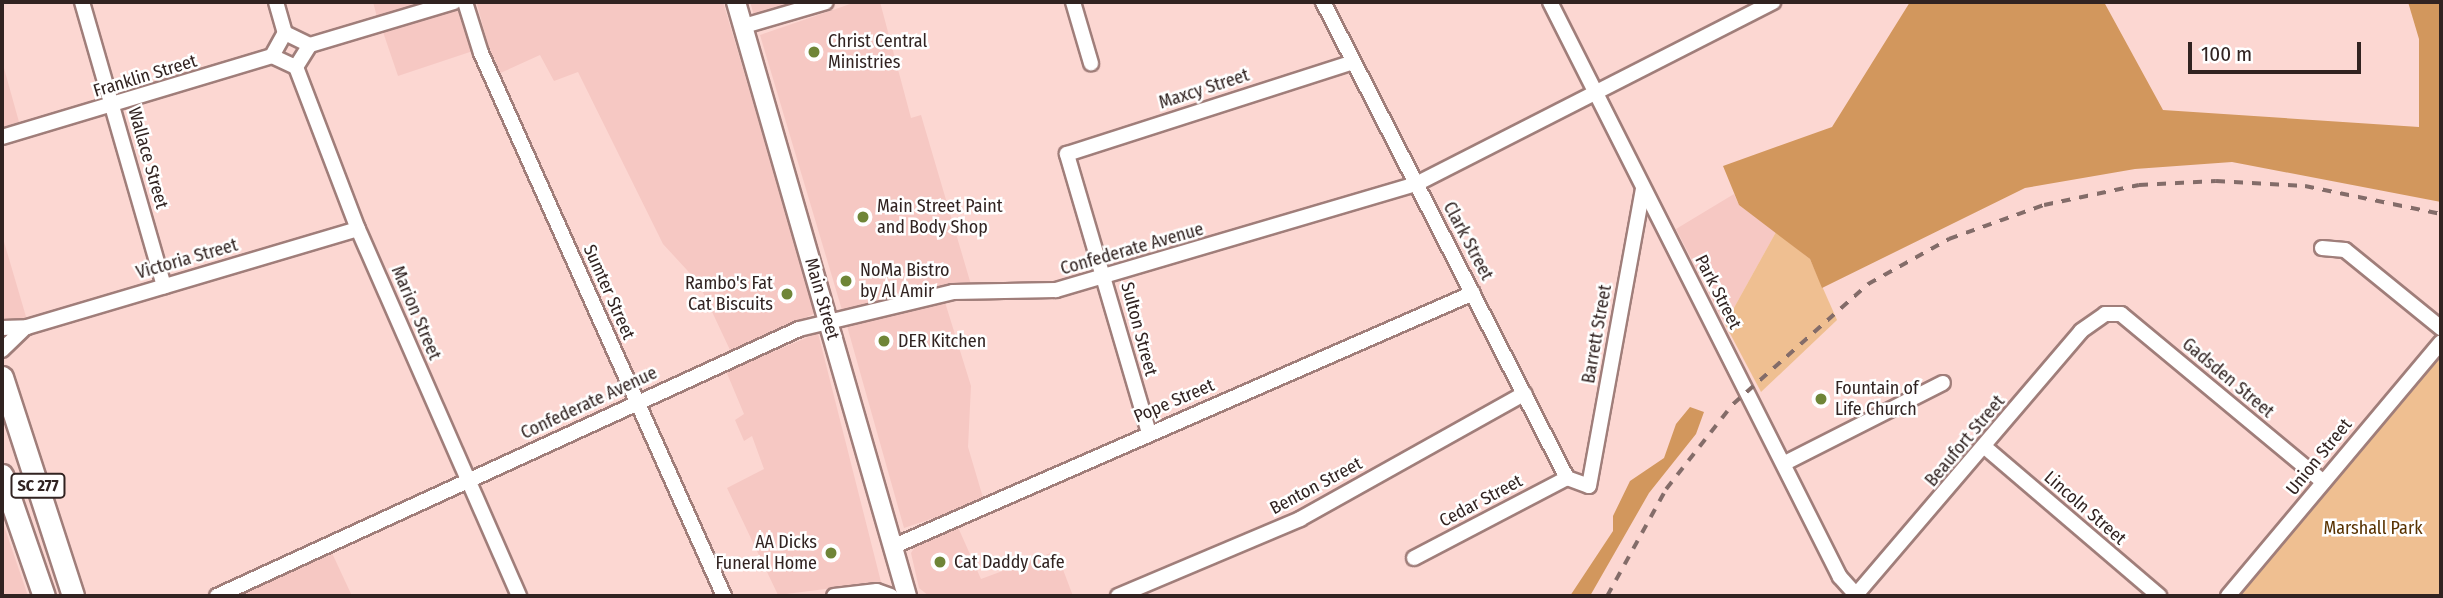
<!DOCTYPE html>
<html>
<head>
<meta charset="utf-8">
<style>
  body { margin:0 }
  #map { position:relative; width:2443px; height:598px; overflow:hidden; background:#fcd7d2; font-family:"Fira Sans Condensed",sans-serif }
  div>[style] { position:absolute }
  [style*='--x'] { left:calc(var(--x)*1px); top:calc(var(--y)*1px); width:calc(var(--w)*1px); rotate:calc(var(--a)*1deg) }
  .built>* { inset:0; background:#f6c8c3 }
  .green>* { inset:0; background:#efbf91 }
  .forest>* { inset:0; background:#d2975d }
  .roads { filter:drop-shadow(2px 0 #a07e7a) drop-shadow(-2px 0 #a07e7a) drop-shadow(0 2px #a07e7a) drop-shadow(0 -2px #a07e7a) }
  .minor>* { height:14px; margin:-7px; padding:0 7px; transform-origin:7px; border-radius:7px; background:#fff }
  .major>* { height:18px; margin:-9px; padding:0 9px; transform-origin:9px; border-radius:9px; background:#fff }
  .highway>* { height:21px; margin:-10.5px; padding:0 10.5px; transform-origin:10.5px; border-radius:10.5px; background:#fff }
  .rail>* { height:3.5px; margin-top:-1.75px; transform-origin:0; background:repeating-linear-gradient(90deg,#836c69 0 9px,transparent 0 18px) }
  .dots>* { width:19px; height:19px; translate:-50% -50%; box-sizing:border-box; border:4px solid #fff; border-radius:50% }
  span { translate:-50% -50%; white-space:nowrap; text-align:center; line-height:1.15; -webkit-text-stroke:5px #fff; paint-order:stroke }
  .shield-label span { padding:2px 5px; background:#fff; border:2px solid; border-radius:5px; -webkit-text-stroke-width:0 }
  .shield-label { font-size:16px; color:#312321; font-weight:700 }
  .poi-label { font-size:18px; color:#312321 }
  .left { translate:0 -50%; text-align:left }
  .right { translate:-100% -50%; text-align:right }
  .street-label { font-size:18px; color:#312321 }
  .park-label { font-size:18px; color:#583201 }
  .frame { position:absolute; inset:0; border:4px solid #312321; pointer-events:none }
  .scale { position:absolute; left:2188px; top:42px; width:173px; height:32px; box-sizing:border-box; border:4px solid #312321; border-top:0; padding-left:9px; font-size:21px; line-height:24px; white-space:nowrap; color:#312321; -webkit-text-stroke:5px #fff; paint-order:stroke }
</style>
</head>
<body>
<div id="map">
  <div class="built">
    <div style="clip-path:polygon(373px 2px,422px 2px,377px 17px)"></div>
    <div style="clip-path:polygon(723px 2px,816px 313px,730px 350px,698px 282px,663px 244px,578px 72px,554px 81px,540px 55px,496px 75px,477px 4px)"></div>
    <div style="clip-path:polygon(750px 2px,800px 2px,754px 15px)"></div>
    <div style="clip-path:polygon(856px 2px,880px 2px,911px 118px,921px 115px,972px 288px,842px 310px,760px 35px)"></div>
    <div style="clip-path:polygon(461px 9px,473px 51px,398px 76px,382px 29px)"></div>
    <div style="clip-path:polygon(2px 61px,19px 122px,2px 127px)"></div>
    <div style="clip-path:polygon(1734px 194px,1739px 205px,1776px 232px,1725px 324px,1676px 229px)"></div>
    <div style="clip-path:polygon(2px 235px,27px 320px,2px 323px)"></div>
    <div style="clip-path:polygon(944px 299px,971px 386px,968px 447px,984px 501px,904px 528px,847px 326px)"></div>
    <div style="clip-path:polygon(818px 333px,881px 582px,778px 595px,727px 488px,764px 469px,752px 436px,744px 441px,735px 420px,744px 414px,726px 371px)"></div>
    <div style="clip-path:polygon(2px 520px,28px 596px,2px 596px)"></div>
    <div style="clip-path:polygon(957px 525px,981px 579px,1056px 551px,1073px 596px,929px 596px,919px 588px,911px 553px,917px 544px)"></div>
    <div style="clip-path:polygon(332px 553px,352px 596px,236px 596px)"></div>
  </div>
  <div class="green">
    <div style="clip-path:polygon(1776px 232px,1810px 259px,1837px 320px,1761px 392px,1725px 324px)"></div>
    <div style="clip-path:polygon(2441px 342px,2441px 596px,2228px 596px)"></div>
  </div>
  <div class="forest">
    <div style="clip-path:polygon(1910px 2px,2104px 2px,2163px 110px,2419px 127px,2419px 39px,2408px 2px,2441px 2px,2441px 202px,2232px 162px,2135px 169px,2025px 188px,1822px 288px,1810px 259px,1739px 205px,1723px 166px,1832px 127px)"></div>
    <div style="clip-path:polygon(1690px 407px,1704px 412px,1696px 434px,1649px 493px,1590px 596px,1570px 596px,1613px 531px,1613px 516px,1630px 481px,1664px 458px,1676px 424px)"></div>
  </div>
  <div class="roads">
    <div class="minor">
      <div style="--x:82;--y:2;--w:296;--a:73.9"></div>
      <div style="--x:276;--y:2;--w:32;--a:74"></div>
      <div style="--x:285;--y:33;--w:28;--a:26"></div>
      <div style="--x:465;--y:2;--w:53;--a:72.6"></div>
      <div style="--x:481;--y:53;--w:595;--a:65.89"></div>
      <div style="--x:1073;--y:2;--w:64;--a:73.6"></div>
      <div style="--x:1323;--y:2;--w:535;--a:62.86"></div>
      <div style="--x:1567;--y:478;--w:23;--a:20"></div>
      <div style="--x:1589;--y:486;--w:302;--a:-79.7"></div>
      <div style="--x:1550;--y:2;--w:644;--a:63.24"></div>
      <div style="--x:1840;--y:577;--w:25;--a:48"></div>
      <div style="--x:744;--y:26;--w:85;--a:-16.3"></div>
      <div style="--x:272;--y:56;--w:26;--a:25"></div>
      <div style="--x:296;--y:67;--w:173;--a:69.1"></div>
      <div style="--x:358;--y:229;--w:401;--a:66.3"></div>
      <div style="--x:296;--y:67;--w:26;--a:-58"></div>
      <div style="--x:310;--y:45;--w:150;--a:-16.6"></div>
      <div style="--x:2;--y:137;--w:282;--a:-16.7"></div>
      <div style="--x:272;--y:56;--w:26;--a:-61"></div>
      <div style="--x:2322;--y:248;--w:23;--a:5"></div>
      <div style="--x:2345;--y:250;--w:124;--a:39.1"></div>
      <div style="--x:2;--y:328;--w:25;--a:-2"></div>
      <div style="--x:27;--y:327;--w:345;--a:-16.5"></div>
      <div style="--x:2;--y:350;--w:32;--a:-44"></div>
      <div style="--x:1149;--y:433;--w:291;--a:-106.4"></div>
      <div style="--x:1067;--y:154;--w:300;--a:-17.8"></div>
      <div style="--x:1986;--y:448;--w:228;--a:40.5"></div>
      <div style="--x:1785;--y:463;--w:177;--a:-26.9"></div>
      <div style="--x:892;--y:547;--w:634;--a:-23.61"></div>
      <div style="--x:1414;--y:558;--w:173;--a:-27.6"></div>
      <div style="--x:217;--y:596;--w:640;--a:-24.64"></div>
      <div style="--x:799;--y:329;--w:158;--a:-13.5"></div>
      <div style="--x:953;--y:292;--w:103;--a:-1.1"></div>
      <div style="--x:1056;--y:290;--w:375;--a:-16.4"></div>
      <div style="--x:1416;--y:184;--w:401;--a:-27"></div>
      <div style="--x:834;--y:596;--w:43;--a:-6.6"></div>
      <div style="--x:877;--y:591;--w:15;--a:20"></div>
      <div style="--x:1118;--y:596;--w:198;--a:-22.9"></div>
      <div style="--x:1300;--y:519;--w:257;--a:-29.2"></div>
      <div style="--x:1855;--y:596;--w:348;--a:-49.5"></div>
      <div style="--x:2081;--y:331;--w:29;--a:-35"></div>
      <div style="--x:2105;--y:314;--w:16;--a:0"></div>
      <div style="--x:2121;--y:314;--w:263;--a:39.7"></div>
      <div style="--x:2228;--y:596;--w:331;--a:-50"></div>
    </div>
    <div class="major">
      <div style="--x:736;--y:2;--w:618;--a:73.94"></div>
    </div>
    <div class="highway">
      <div style="--x:2;--y:377;--w:230;--a:72"></div>
      <div style="--x:2;--y:475;--w:128;--a:70.9"></div>
    </div>
  </div>
  <div class="rail">
    <div style="--x:1607;--y:596;--w:122;--a:-61.1"></div>
    <div style="--x:1666;--y:489;--w:108;--a:-51.8"></div>
    <div style="--x:1733;--y:404;--w:181;--a:-41.6"></div>
    <div style="--x:1868;--y:284;--w:93;--a:-29.1"></div>
    <div style="--x:1949;--y:239;--w:101;--a:-19.7"></div>
    <div style="--x:2044;--y:205;--w:97;--a:-11.9"></div>
    <div style="--x:2139;--y:185;--w:77;--a:-3"></div>
    <div style="--x:2216;--y:181;--w:89;--a:3.2"></div>
    <div style="--x:2305;--y:186;--w:139;--a:11.6"></div>
  </div>
  <div class="dots">
    <div style="left:814px;top:52px;background:#6f8537"></div>
    <div style="left:863px;top:217px;background:#6f8537"></div>
    <div style="left:846px;top:281px;background:#6f8537"></div>
    <div style="left:787px;top:294px;background:#6f8537"></div>
    <div style="left:884px;top:341px;background:#6f8537"></div>
    <div style="left:1821px;top:399px;background:#6f8537"></div>
    <div style="left:831px;top:553px;background:#6f8537"></div>
    <div style="left:940px;top:562px;background:#6f8537"></div>
  </div>
  <div class="shield-label">
    <span style="left:38px;top:486px">SC 277</span>
  </div>
  <div class="poi-label">
    <span class="left" style="left:828px;top:52px">Christ Central<br>Ministries</span>
    <span class="left" style="left:877px;top:217px">Main Street Paint<br>and Body Shop</span>
    <span class="left" style="left:860px;top:281px">NoMa Bistro<br>by Al Amir</span>
    <span class="right" style="left:773px;top:294px">Rambo's Fat<br>Cat Biscuits</span>
    <span class="left" style="left:898px;top:341px">DER Kitchen</span>
    <span class="left" style="left:1835px;top:399px">Fountain of<br>Life Church</span>
    <span class="right" style="left:817px;top:553px">AA Dicks<br>Funeral Home</span>
    <span class="left" style="left:954px;top:562px">Cat Daddy Cafe</span>
  </div>
  <div class="street-label">
    <span style="left:145px;top:76px;rotate:-17deg">Franklin Street</span>
    <span style="left:1204px;top:89px;rotate:-18deg">Maxcy Street</span>
    <span style="left:148px;top:158px;rotate:74deg">Wallace Street</span>
    <span style="left:1468px;top:241px;rotate:62deg">Clark Street</span>
    <span style="left:1132px;top:249px;rotate:-16deg">Confederate Avenue</span>
    <span style="left:187px;top:259px;rotate:-16deg">Victoria Street</span>
    <span style="left:609px;top:292px;rotate:66deg">Sumter Street</span>
    <span style="left:1718px;top:292px;rotate:63deg">Park Street</span>
    <span style="left:822px;top:299px;rotate:74deg">Main Street</span>
    <span style="left:416px;top:313px;rotate:67deg">Marion Street</span>
    <span style="left:1139px;top:329px;rotate:75deg">Sulton Street</span>
    <span style="left:1597px;top:334px;rotate:-80deg">Barrett Street</span>
    <span style="left:2228px;top:378px;rotate:40deg">Gadsden Street</span>
    <span style="left:1174px;top:401px;rotate:-23deg">Pope Street</span>
    <span style="left:589px;top:403px;rotate:-25deg">Confederate Avenue</span>
    <span style="left:1965px;top:441px;rotate:-50deg">Beaufort Street</span>
    <span style="left:2319px;top:457px;rotate:-51deg">Union Street</span>
    <span style="left:1316px;top:486px;rotate:-28deg">Benton Street</span>
    <span style="left:1481px;top:501px;rotate:-28deg">Cedar Street</span>
    <span style="left:2085px;top:508px;rotate:41deg">Lincoln Street</span>
  </div>
  <div class="park-label">
    <span style="left:2373px;top:528px">Marshall Park</span>
  </div>
  <div class="frame"></div>
  <div class="scale">100 m</div>
</div>
</body>
</html>
